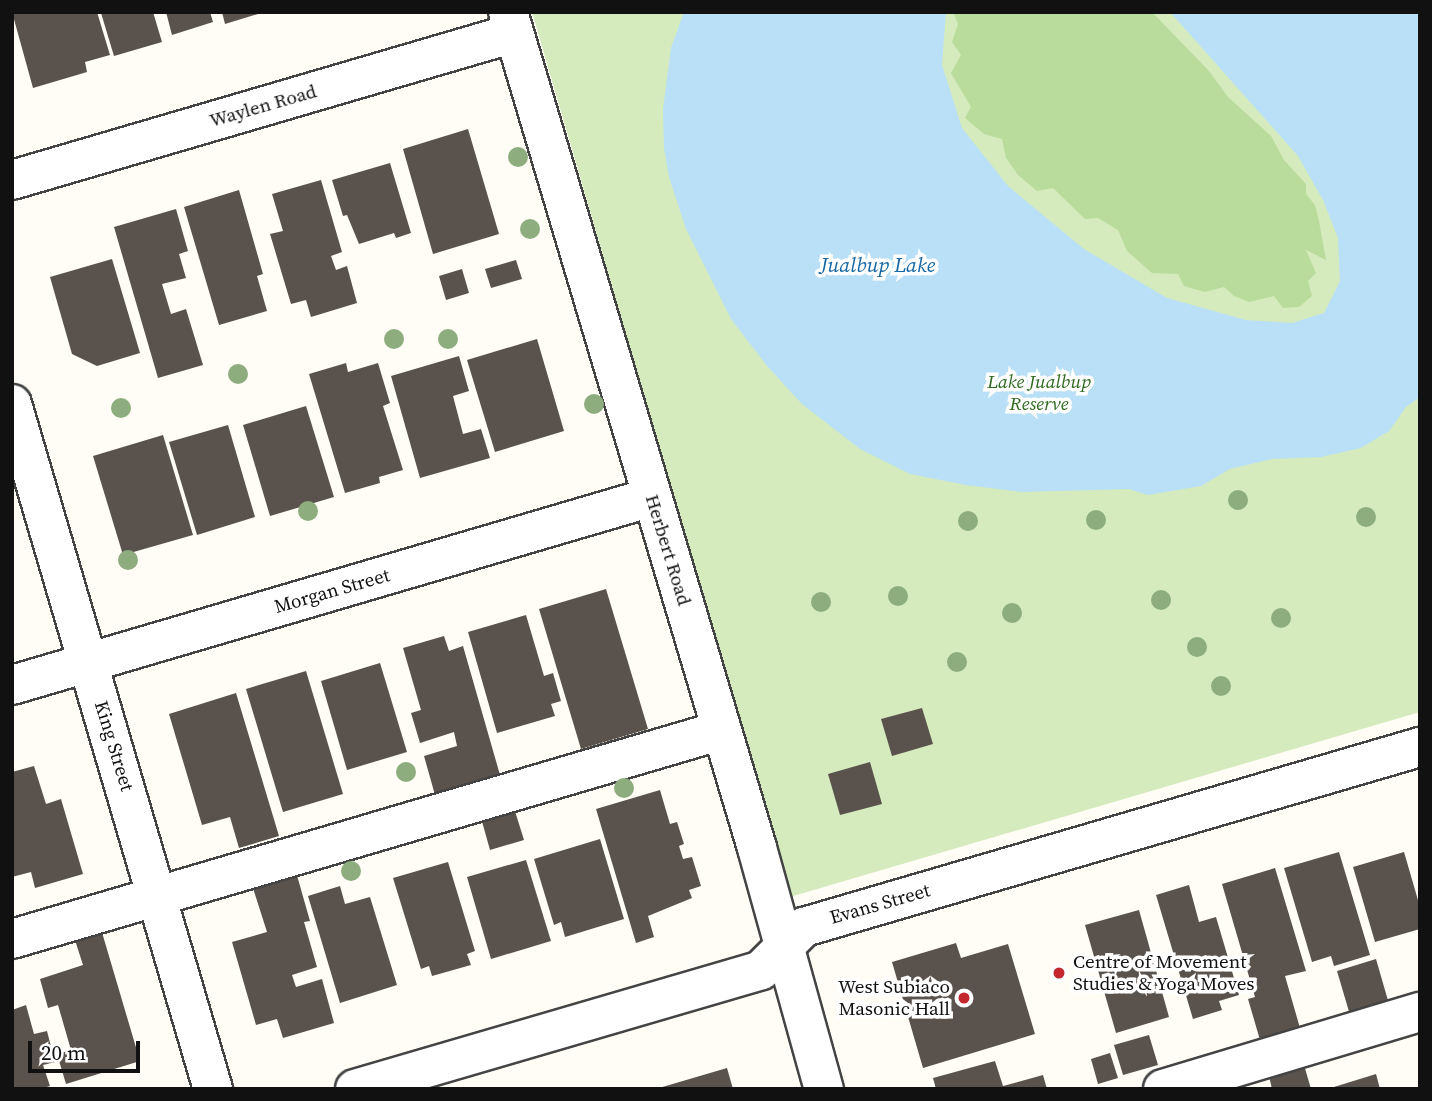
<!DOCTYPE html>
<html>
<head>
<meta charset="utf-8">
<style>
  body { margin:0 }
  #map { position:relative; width:1432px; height:1101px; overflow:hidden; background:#fffdf5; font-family:"Source Serif 4",serif }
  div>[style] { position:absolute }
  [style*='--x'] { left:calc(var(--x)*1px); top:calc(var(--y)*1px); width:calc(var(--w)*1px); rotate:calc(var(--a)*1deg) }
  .green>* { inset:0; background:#d5ebbd }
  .forest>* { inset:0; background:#b9dc9c }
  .water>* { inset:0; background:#b9e0f7 }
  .building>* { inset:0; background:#5a524d }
  .roads { filter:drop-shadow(2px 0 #444) drop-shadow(-2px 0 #444) drop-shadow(0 2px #444) drop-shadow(0 -2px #444) }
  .minor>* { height:38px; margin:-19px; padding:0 19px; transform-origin:19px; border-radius:19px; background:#fff }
  .trees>* { width:20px; height:20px; margin:-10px; border-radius:50%; background:#8dad7f }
  .dots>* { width:19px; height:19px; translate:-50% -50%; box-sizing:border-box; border:4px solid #fff; border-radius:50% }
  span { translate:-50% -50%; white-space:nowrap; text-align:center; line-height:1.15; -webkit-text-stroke:7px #fff; paint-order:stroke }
  .street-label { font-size:19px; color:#111 }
  .park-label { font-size:19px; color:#2f6b1f; font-style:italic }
  .poi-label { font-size:19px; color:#111 }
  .left { translate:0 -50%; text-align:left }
  .right { translate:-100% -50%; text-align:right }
  .water-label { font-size:21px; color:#1768a6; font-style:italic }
  .frame { position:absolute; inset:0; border:14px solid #111; pointer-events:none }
  .scale { position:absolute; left:28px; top:1041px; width:112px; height:32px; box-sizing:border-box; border:4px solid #111; border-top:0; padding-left:9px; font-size:21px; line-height:24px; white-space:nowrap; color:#111; -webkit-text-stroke:5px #fff; paint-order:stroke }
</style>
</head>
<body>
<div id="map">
  <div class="green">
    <div style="clip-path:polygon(532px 12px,1420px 12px,1420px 712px,790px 897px)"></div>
  </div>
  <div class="forest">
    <div style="clip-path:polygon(953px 12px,1152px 12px,1208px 70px,1228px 97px,1271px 136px,1284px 160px,1306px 184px,1306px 194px,1315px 205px,1319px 221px,1326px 260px,1306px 250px,1316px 273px,1308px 281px,1312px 296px,1299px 307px,1283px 308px,1274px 296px,1249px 302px,1234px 296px,1224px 287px,1205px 292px,1184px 286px,1178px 274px,1152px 273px,1127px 251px,1118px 230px,1098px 218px,1085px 219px,1053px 188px,1037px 191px,1018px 175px,1006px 158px,1002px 139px,984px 134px,965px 118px,971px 107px,951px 73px,961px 55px,952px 42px,958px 24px)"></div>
  </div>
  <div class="water">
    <div style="clip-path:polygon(684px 12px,946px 12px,942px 65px,962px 128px,1008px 186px,1084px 249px,1167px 298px,1246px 320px,1292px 323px,1324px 313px,1340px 281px,1338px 238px,1323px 200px,1298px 156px,1170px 12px,1420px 12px,1420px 397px,1406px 407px,1389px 431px,1361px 448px,1321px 457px,1272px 459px,1230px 469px,1201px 486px,1148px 495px,1129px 489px,1022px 492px,966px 485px,910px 474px,860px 449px,802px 404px,767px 366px,731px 319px,686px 229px,669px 177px,664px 148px,663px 109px,671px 48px)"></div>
  </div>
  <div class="building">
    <div style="clip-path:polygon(12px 12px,97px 12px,110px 55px,85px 62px,87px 72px,33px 88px)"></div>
    <div style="clip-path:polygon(153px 12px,162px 42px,114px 56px,101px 13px)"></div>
    <div style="clip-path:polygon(166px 12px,210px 12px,213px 22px,172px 35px)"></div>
    <div style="clip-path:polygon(222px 12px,261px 12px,261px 13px,225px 24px)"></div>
    <div style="clip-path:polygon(468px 129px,499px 234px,433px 254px,403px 149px)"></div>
    <div style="clip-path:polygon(390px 163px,411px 233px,396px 238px,394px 233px,359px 244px,347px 215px,343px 216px,332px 180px)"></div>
    <div style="clip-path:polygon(321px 180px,342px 252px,331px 256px,336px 270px,347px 266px,357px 303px,311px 317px,306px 300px,291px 304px,270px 234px,283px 231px,272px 194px)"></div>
    <div style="clip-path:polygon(239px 190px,263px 274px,257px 276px,267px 311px,219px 325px,184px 207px)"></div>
    <div style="clip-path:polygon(176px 209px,188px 251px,179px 254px,186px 278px,162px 284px,171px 314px,186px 309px,203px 365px,158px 378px,114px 227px)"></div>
    <div style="clip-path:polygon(112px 259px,140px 353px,97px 366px,72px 354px,50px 277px)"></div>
    <div style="clip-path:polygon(516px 260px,522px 279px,491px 288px,485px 269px)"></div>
    <div style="clip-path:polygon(462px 269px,469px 293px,446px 300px,439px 276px)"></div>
    <div style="clip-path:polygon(537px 339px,564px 431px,495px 452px,467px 360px)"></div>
    <div style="clip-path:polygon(459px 356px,469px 391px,453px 396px,463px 434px,481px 429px,490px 458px,420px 478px,391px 376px)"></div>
    <div style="clip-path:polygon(346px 363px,348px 372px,378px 363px,390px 403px,383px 406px,403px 470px,379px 477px,380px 483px,345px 493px,309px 374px)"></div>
    <div style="clip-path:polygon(306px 406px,334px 497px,270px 516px,243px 425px)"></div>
    <div style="clip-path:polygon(228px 425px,255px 517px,197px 535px,169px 442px)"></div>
    <div style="clip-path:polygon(163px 435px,193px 535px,123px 555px,93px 456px)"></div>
    <div style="clip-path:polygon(606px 589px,648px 729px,581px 749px,539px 609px)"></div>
    <div style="clip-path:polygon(526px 615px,544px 676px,553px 673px,561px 701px,551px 704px,555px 716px,497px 733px,468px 632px)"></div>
    <div style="clip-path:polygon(444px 636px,449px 651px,463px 646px,500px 775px,435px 795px,424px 756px,457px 746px,454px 732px,420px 743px,411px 713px,421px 710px,403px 648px)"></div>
    <div style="clip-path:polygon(380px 663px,407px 752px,347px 770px,321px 681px)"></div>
    <div style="clip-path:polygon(306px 671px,343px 794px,283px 812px,246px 689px)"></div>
    <div style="clip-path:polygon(236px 693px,279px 836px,239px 848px,230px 817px,202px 825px,169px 714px)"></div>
    <div style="clip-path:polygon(922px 708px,933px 744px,892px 756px,881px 719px)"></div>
    <div style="clip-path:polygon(870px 762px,882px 804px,840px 815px,828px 774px)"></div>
    <div style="clip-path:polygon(34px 766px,46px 804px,61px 799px,83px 874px,35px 888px,31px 872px,12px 877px,12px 772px)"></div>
    <div style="clip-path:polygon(660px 790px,670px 824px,677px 822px,684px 844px,679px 846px,683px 859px,692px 857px,701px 886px,689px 890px,692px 898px,648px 916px,654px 937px,636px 943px,596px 809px)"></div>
    <div style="clip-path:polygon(514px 808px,524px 840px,490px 850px,481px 818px)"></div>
    <div style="clip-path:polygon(600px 839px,624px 919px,565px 937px,561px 922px,554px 925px,534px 859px)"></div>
    <div style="clip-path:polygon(1339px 852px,1370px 955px,1334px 966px,1331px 956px,1312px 962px,1284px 868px)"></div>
    <div style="clip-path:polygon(1404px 852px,1420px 907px,1420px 929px,1375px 942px,1353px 867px)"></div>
    <div style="clip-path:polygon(526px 860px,551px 941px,491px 959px,467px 877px)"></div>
    <div style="clip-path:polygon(448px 862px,475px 951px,467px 954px,471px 965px,432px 976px,429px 966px,421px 969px,393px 878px)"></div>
    <div style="clip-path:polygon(1275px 868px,1306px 971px,1285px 976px,1300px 1028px,1260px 1040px,1248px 999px,1255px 997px,1222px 884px)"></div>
    <div style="clip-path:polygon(296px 872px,310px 921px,304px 922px,317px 967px,292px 975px,296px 987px,322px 979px,334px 1023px,283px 1038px,277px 1019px,256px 1025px,232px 942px,267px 932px,252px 885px)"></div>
    <div style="clip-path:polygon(1189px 885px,1199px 922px,1216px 917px,1239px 995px,1219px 1001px,1222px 1010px,1193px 1019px,1156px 895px)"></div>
    <div style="clip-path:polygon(340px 886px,345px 904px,370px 897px,397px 985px,340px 1003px,308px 896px)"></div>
    <div style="clip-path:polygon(1139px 910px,1169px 1017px,1116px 1033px,1085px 925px)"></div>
    <div style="clip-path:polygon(101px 929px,140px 1061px,66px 1084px,57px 1054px,71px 1050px,58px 1005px,48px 1008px,40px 979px,83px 965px,74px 937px)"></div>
    <div style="clip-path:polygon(956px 943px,961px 958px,1008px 944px,1035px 1034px,923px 1068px,892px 962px)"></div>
    <div style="clip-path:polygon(1376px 959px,1389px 1004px,1350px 1015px,1337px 971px)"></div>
    <div style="clip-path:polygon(26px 1005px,34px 1034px,47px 1031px,55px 1062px,43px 1065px,50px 1086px,40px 1089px,12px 1089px,12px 1010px)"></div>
    <div style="clip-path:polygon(1149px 1035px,1158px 1065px,1123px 1075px,1114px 1045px)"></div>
    <div style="clip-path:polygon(1110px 1053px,1118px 1078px,1098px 1084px,1091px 1059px)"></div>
    <div style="clip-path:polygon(995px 1061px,1003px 1086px,1043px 1075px,1047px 1089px,936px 1089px,933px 1078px)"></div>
    <div style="clip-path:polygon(1304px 1065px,1311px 1089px,1272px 1089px,1269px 1076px)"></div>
    <div style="clip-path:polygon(727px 1068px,733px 1089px,659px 1089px,659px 1088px)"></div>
    <div style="clip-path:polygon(1376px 1074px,1380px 1089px,1335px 1089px,1334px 1087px)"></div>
  </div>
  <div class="roads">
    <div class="minor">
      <div style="--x:508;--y:12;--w:872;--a:73.41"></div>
      <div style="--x:757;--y:848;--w:250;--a:74.5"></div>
      <div style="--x:12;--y:180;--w:523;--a:-16.32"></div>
      <div style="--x:12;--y:404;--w:714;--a:73.65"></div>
      <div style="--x:12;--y:685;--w:667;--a:-16.37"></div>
      <div style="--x:12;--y:939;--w:740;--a:-16.4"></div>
      <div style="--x:355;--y:1089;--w:423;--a:-16.3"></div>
      <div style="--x:761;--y:970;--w:61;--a:-45"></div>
      <div style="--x:804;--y:927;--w:642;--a:-16.29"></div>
      <div style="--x:1163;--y:1089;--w:268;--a:-16.7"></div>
    </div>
  </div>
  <div class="trees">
    <div style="left:518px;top:157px"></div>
    <div style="left:530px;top:229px"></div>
    <div style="left:394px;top:339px"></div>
    <div style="left:448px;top:339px"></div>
    <div style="left:238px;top:374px"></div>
    <div style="left:594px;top:404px"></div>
    <div style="left:121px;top:408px"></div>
    <div style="left:1238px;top:500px"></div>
    <div style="left:308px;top:511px"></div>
    <div style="left:1366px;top:517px"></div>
    <div style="left:1096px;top:520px"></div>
    <div style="left:968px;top:521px"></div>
    <div style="left:128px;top:560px"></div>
    <div style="left:898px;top:596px"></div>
    <div style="left:1161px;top:600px"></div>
    <div style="left:821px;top:602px"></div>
    <div style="left:1012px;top:613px"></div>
    <div style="left:1281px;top:618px"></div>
    <div style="left:1197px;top:647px"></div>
    <div style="left:957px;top:662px"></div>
    <div style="left:1221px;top:686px"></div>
    <div style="left:406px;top:772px"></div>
    <div style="left:624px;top:788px"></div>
    <div style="left:351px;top:871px"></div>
  </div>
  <div class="dots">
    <div style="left:1059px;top:973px;background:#c4262e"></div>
    <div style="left:964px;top:998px;background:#c4262e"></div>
  </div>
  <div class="street-label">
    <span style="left:263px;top:106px;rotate:-16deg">Waylen Road</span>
    <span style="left:668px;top:550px;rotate:73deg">Herbert Road</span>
    <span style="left:332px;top:591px;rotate:-16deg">Morgan Street</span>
    <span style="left:114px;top:746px;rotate:73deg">King Street</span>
    <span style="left:880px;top:904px;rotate:-16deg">Evans Street</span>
  </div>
  <div class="park-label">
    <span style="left:1039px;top:393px">Lake Jualbup<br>Reserve</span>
  </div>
  <div class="poi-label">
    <span class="left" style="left:1073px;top:973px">Centre of Movement<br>Studies &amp; Yoga Moves</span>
    <span class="right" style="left:950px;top:998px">West Subiaco<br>Masonic Hall</span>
  </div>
  <div class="water-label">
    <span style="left:878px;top:265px">Jualbup Lake</span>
  </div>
  <div class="frame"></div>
  <div class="scale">20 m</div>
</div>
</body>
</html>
